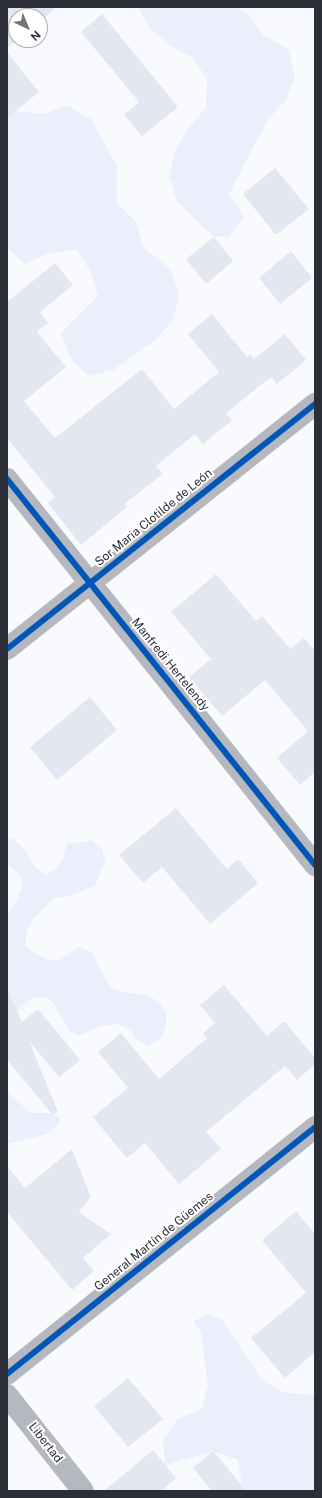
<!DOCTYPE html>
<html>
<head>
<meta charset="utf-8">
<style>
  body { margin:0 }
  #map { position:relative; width:322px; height:1498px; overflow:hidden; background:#f9fafd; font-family:"Public Sans",sans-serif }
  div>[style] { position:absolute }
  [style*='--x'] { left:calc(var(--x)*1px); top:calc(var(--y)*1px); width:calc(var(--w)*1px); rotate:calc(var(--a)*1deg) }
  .green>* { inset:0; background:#ebeefb }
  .building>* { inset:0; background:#e4e6f1 }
  .minor>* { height:22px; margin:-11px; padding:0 11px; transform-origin:11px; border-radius:11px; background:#b6b8bf }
  .cycleway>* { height:6px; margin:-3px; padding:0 3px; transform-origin:3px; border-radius:3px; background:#0057b8 }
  span { translate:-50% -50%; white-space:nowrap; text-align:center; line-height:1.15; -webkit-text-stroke:4px #fff; paint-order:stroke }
  .street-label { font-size:12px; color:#2d2f38 }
  .frame { position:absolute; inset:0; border:8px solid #2d2f38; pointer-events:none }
  .north { position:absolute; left:8px; top:8px; width:40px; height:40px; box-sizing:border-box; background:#fff; border:1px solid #abacaf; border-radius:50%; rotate:136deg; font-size:11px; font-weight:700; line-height:16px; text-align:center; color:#2d2f38 }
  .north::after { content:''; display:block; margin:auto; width:14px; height:18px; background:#74767d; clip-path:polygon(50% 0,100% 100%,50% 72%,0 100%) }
</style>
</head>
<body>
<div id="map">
  <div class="green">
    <div style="clip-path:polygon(138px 7px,236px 7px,249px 16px,264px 36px,289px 49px,295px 77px,286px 100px,268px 119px,229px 194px,244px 217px,229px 236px,214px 237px,177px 202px,169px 176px,175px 151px,188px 128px,206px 108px,207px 79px,193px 58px,169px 45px,150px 28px)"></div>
    <div style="clip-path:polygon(7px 105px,16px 111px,43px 114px,68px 106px,91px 119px,117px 166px,117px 203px,136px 222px,143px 247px,171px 270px,179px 295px,173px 320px,155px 340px,113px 370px,89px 376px,71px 359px,61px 333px,98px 296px,91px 272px,77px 250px,49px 253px,25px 264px,7px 247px)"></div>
    <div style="clip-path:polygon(11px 838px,22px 846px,36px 868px,46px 875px,56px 868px,64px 856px,67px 843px,79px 843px,92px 840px,102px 849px,105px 862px,95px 886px,68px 896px,54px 898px,34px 918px,27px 931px,25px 946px,47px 960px,59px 961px,79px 947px,91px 952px,110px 987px,123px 992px,148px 995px,158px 1002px,166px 1012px,166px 1026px,161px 1038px,149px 1046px,137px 1040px,130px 1030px,118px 1024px,104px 1025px,78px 1035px,69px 1031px,56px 1007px,48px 998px,34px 997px,7px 1019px,7px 915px,16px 903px,21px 891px,22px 878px,7px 862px,7px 841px)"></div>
    <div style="clip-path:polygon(7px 1089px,11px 1095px,31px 1113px,51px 1113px,60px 1118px,58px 1125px,47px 1134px,7px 1144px)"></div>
    <div style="clip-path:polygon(207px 1314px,222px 1320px,260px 1377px,281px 1392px,315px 1395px,315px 1491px,240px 1491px,242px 1486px,238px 1460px,213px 1451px,165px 1465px,163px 1439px,178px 1419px,202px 1409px,208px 1385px,201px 1332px,193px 1322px)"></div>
  </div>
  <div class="building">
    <div style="clip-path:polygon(7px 7px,57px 7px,40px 21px,40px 16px,16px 16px,17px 40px,7px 48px)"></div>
    <div style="clip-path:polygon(102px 14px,178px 107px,142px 136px,124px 115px,139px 102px,81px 32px)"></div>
    <div style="clip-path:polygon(7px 52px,39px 92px,7px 118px)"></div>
    <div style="clip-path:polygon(275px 168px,309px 209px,276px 235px,243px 194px)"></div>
    <div style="clip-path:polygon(214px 237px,233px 261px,206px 284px,186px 259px)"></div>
    <div style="clip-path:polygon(291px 251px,312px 278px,280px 304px,259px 278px)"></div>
    <div style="clip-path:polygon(55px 263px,73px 285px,40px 312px,48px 323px,37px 332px,66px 367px,24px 401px,55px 438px,142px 369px,174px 409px,219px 372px,188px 334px,212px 314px,247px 357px,250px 354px,254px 359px,285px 334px,306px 360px,277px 384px,271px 377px,226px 413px,232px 420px,203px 444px,195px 434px,156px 466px,163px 474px,124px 504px,127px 507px,81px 545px,48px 503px,55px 497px,7px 438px,7px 302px)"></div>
    <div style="clip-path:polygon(216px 574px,256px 621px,262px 616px,290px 649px,304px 638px,315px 651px,315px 772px,300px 785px,277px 758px,308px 731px,265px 680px,222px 716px,189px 677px,211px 659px,171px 612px)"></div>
    <div style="clip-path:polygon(90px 697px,117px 730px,57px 780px,30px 747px)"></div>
    <div style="clip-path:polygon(176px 808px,227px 869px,238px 859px,258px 883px,210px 924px,162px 867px,143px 883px,119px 855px)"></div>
    <div style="clip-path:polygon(224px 985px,267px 1036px,284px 1021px,315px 1058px,315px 1064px,297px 1080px,285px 1066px,206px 1132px,221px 1149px,179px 1184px,145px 1143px,127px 1158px,92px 1116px,94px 1116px,128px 1088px,98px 1052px,121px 1033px,159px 1079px,207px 1038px,203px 1033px,215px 1023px,200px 1005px)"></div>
    <div style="clip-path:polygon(7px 989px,22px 1022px,38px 1009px,80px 1060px,59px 1077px,29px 1041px,58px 1112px,53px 1115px,7px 1060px)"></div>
    <div style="clip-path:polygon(72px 1149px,91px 1197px,79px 1212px,111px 1234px,83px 1258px,94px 1271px,72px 1290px,7px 1212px,7px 1166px,25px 1188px)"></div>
    <div style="clip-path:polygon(296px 1211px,315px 1234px,315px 1352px,285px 1378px,251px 1338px,306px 1293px,262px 1240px)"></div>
    <div style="clip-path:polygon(128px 1378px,163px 1419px,128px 1447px,94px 1406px)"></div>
    <div style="clip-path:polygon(153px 1450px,176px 1478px,161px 1491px,104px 1491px)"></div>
    <div style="clip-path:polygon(213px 1451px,247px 1491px,212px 1491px,193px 1468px)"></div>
  </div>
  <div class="minor">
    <div style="--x:7;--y:479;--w:494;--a:51.4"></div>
    <div style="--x:7;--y:649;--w:394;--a:-38.5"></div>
    <div style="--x:7;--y:1374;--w:395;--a:-38.7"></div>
    <div style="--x:7;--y:1395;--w:122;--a:51.6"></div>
  </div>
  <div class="cycleway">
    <div style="--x:7;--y:479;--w:494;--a:51.4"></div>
    <div style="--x:7;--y:649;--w:394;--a:-38.5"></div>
    <div style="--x:7;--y:1374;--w:395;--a:-38.7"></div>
  </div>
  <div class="street-label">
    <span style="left:154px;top:518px;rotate:-39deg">Sor Maria Clotilde de León</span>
    <span style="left:170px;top:665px;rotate:51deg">Manfredi Hertelendy</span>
    <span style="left:154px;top:1242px;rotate:-39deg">General Martín de Güemes</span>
    <span style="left:45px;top:1443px;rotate:52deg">Libertad</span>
  </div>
  <div class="frame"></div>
  <div class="north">N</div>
</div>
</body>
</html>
